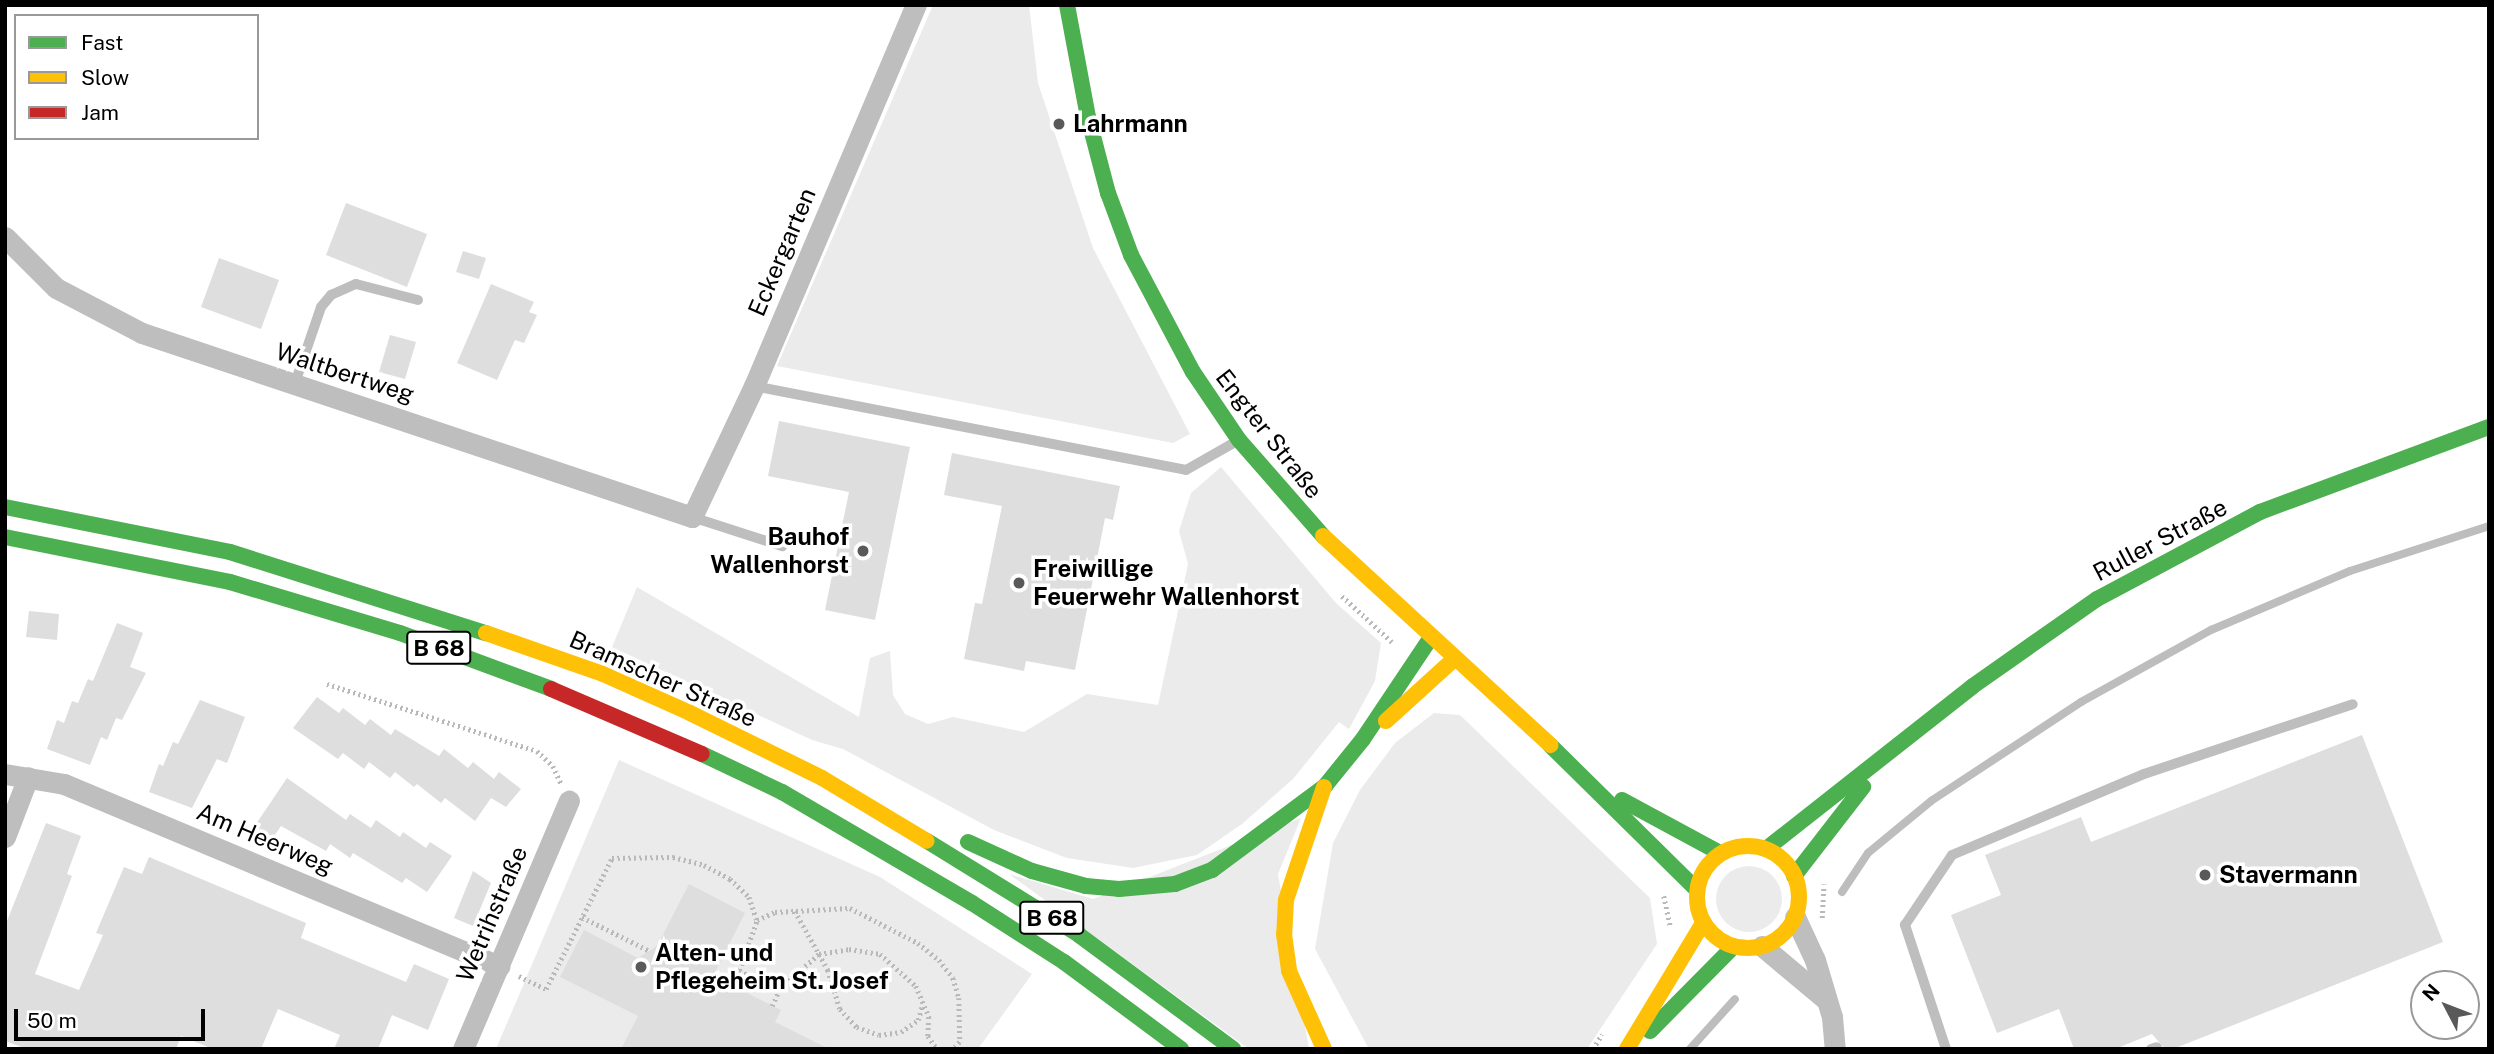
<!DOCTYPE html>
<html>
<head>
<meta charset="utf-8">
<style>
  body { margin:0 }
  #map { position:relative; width:2494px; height:1054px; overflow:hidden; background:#fff; font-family:"Public Sans",sans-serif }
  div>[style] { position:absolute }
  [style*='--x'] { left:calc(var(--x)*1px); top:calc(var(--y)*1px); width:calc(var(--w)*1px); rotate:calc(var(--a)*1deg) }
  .green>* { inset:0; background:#ebebeb }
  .round { border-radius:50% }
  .stream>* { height:8px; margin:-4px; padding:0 4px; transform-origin:4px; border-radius:4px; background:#bdbdbd }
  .building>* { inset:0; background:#dedede }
  .path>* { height:4.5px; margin-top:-2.25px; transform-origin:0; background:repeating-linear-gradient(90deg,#b9b9b9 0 2px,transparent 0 5.5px) }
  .lane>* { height:10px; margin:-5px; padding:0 5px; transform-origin:5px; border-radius:5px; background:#bebebe }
  .street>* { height:21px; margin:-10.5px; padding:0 10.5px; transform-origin:10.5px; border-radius:10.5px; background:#bebebe }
  .fast>* { height:16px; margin:-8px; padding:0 8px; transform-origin:8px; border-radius:8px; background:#4caf50 }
  .slow>* { height:16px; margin:-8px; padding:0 8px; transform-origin:8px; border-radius:8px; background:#ffc107 }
  .slow>.ring { margin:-8px; padding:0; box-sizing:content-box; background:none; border:16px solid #ffc107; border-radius:50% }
  .jam>* { height:16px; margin:-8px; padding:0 8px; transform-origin:8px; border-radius:8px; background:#c62828 }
  .dots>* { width:19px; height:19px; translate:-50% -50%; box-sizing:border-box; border:4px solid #fff; border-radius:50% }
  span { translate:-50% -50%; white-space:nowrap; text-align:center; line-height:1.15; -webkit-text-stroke:7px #fff; paint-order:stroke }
  .shield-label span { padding:2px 5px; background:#fff; border:2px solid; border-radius:5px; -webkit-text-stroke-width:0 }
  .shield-label { font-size:23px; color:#000; font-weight:700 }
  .poi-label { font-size:24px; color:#000; font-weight:700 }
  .left { translate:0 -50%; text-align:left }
  .right { translate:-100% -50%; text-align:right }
  .street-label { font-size:24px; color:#000 }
  .frame { position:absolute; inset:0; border:7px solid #000; pointer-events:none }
  .legend { position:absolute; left:14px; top:14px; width:245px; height:126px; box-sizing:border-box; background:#fff; border:2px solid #999; margin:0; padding:9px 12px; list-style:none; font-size:21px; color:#000 }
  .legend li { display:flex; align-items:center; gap:14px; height:35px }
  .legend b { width:35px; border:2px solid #999 }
  .north { position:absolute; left:2410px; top:970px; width:70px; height:70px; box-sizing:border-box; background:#fff; border:2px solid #999; border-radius:50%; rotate:312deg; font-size:19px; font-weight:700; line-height:28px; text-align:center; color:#000 }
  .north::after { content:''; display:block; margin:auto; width:24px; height:32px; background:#595959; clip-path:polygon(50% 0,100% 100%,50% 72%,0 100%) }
  .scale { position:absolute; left:14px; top:1009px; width:191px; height:32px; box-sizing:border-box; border:4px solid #000; border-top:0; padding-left:9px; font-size:21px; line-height:24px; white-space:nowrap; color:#000; -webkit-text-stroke:5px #fff; paint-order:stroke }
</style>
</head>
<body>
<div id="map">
  <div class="green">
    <div style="clip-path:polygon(933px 5px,1029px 5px,1038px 83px,1093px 248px,1190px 434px,1173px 443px,777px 366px)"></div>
    <div style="clip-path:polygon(1221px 467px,1336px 603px,1381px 643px,1375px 681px,1349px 729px,1339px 722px,1293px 779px,1242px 824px,1197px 855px,1133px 868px,1067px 858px,994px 830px,843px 749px,812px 740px,612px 647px,637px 587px,859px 717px,870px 658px,890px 651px,893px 695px,905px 714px,928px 724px,953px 717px,1024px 732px,1087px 694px,1158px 705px,1188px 564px,1179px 531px,1191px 493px)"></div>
    <div style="clip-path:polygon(1434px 713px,1460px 715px,1650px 898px,1657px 944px,1587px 1049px,1369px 1049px,1315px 949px,1333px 843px,1360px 790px,1395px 743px)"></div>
    <div style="clip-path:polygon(619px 760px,880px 877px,1032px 974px,978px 1049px,496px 1049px)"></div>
    <div style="clip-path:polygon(1301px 818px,1278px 874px,1309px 1049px,1249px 1049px,1009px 874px,1093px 899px)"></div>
    <div class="round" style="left:1716px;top:866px;width:66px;height:66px"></div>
  </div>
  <div class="stream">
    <div style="--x:1842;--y:892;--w:47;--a:-56.3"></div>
    <div style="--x:1868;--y:853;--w:82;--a:-39.5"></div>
    <div style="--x:1931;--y:801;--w:180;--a:-33.4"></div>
    <div style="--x:2081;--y:702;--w:149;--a:-29"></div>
    <div style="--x:2211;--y:630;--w:151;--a:-23"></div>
    <div style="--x:2350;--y:571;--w:146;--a:-17.9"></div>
    <div style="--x:1690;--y:1049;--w:67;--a:-48"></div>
  </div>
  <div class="building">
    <div style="clip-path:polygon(346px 203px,427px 234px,407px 287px,326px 255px)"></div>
    <div style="clip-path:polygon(463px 251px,486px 258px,479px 279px,456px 272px)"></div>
    <div style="clip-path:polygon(219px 258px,279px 280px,261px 329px,201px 307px)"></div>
    <div style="clip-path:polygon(491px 284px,534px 302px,529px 312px,537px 315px,524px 343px,515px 340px,497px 380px,457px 363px)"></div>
    <div style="clip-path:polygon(390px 335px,416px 342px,405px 379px,379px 372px)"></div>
    <div style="clip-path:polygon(779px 421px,910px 447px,875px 620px,825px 610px,849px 492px,768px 476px)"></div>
    <div style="clip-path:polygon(952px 453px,1120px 486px,1113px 520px,1105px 518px,1075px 670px,1026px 661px,1024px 671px,964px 659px,975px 603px,982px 604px,1002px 506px,944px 495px)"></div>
    <div style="clip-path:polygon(29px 611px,59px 614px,57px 640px,26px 637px)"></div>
    <div style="clip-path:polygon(117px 623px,143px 633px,130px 667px,146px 673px,122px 720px,116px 718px,107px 740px,101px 737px,90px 765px,47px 749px,57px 720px,64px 723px,72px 701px,78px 703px,88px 679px,93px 681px)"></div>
    <div style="clip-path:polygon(317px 697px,339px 713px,343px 708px,365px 725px,370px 719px,391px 735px,395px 729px,439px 756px,444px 749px,468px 768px,473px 762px,494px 779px,499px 772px,521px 789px,506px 807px,491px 798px,475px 821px,445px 798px,441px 803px,417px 784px,414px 787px,395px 772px,390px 778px,369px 762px,364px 769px,343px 753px,338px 759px,293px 728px)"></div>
    <div style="clip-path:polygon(200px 700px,245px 717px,227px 763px,217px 759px,192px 808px,149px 792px,159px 764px,163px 766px,173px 742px,178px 744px)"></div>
    <div style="clip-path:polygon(2362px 735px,2443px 942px,2173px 1049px,2165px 1049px,2152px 1034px,2115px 1049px,2074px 1049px,2059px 1009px,1997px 1033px,1951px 915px,2001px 895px,1985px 855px,2081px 817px,2091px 842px)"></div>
    <div style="clip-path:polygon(287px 778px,346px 820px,350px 814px,371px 828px,376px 820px,400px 837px,403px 832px,426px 848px,430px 842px,452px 856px,427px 892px,406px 878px,402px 883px,353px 853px,350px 858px,330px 844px,326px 851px,281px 826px,270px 842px,252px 830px)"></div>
    <div style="clip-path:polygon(46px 823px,81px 836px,67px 874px,72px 876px,35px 974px,79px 990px,103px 935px,96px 933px,124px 867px,142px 874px,149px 857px,306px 923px,301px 938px,406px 982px,414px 964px,449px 979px,428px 1030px,392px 1015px,378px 1049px,334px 1049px,340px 1035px,278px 1009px,261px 1049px,213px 1049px,181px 1036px,176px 1049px,27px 1049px,5px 1041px,5px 926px)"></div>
    <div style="clip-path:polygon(473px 871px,491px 883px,473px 926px,454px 918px)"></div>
    <div style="clip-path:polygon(689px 884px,745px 913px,713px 976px,781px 1010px,775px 1022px,829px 1049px,621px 1049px,638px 1016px,560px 977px,584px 930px,638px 958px,657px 946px)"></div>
  </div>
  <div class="path">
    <div style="--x:1342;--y:596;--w:68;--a:42.6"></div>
    <div style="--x:327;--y:684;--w:220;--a:17.7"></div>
    <div style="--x:537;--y:751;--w:22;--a:43"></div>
    <div style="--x:553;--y:766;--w:19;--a:65"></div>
    <div style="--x:1664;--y:896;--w:30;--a:78"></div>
    <div style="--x:796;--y:911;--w:54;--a:-3.2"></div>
    <div style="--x:850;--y:908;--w:76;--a:27.2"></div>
    <div style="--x:918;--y:943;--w:27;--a:39"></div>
    <div style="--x:939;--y:960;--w:23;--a:52"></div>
    <div style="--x:953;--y:978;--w:21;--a:73"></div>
    <div style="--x:959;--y:998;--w:44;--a:88.7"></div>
    <div style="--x:960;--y:1042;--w:10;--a:135"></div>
    <div style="--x:582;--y:917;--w:76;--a:26.6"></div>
    <div style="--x:1822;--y:918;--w:34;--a:-87"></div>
    <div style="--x:739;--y:971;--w:44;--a:22.5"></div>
    <div style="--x:519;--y:976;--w:30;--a:26"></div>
    <div style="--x:546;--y:989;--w:147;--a:-63.3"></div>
    <div style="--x:612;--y:858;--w:61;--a:-0.9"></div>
    <div style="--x:673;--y:857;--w:32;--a:14"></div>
    <div style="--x:704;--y:865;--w:30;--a:28"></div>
    <div style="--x:730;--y:879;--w:26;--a:43"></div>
    <div style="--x:749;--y:897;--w:24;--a:71"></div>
    <div style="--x:734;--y:986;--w:70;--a:-70.8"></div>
    <div style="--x:757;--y:920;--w:20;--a:-24"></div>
    <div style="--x:775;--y:912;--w:20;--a:-3"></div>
    <div style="--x:795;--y:911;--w:68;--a:60.8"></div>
    <div style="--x:828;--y:970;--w:41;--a:72.9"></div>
    <div style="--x:840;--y:1009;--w:25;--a:47"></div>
    <div style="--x:857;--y:1027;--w:23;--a:20"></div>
    <div style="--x:879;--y:1035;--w:22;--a:-8"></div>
    <div style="--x:901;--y:1032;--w:21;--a:-35"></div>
    <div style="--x:918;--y:1020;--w:15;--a:-74"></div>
    <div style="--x:772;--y:1006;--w:20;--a:-66"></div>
    <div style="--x:780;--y:988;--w:52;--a:-41.1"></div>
    <div style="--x:819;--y:954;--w:30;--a:-9"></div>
    <div style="--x:849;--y:949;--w:31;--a:9"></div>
    <div style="--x:880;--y:954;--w:48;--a:41.6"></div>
    <div style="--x:916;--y:986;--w:34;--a:67"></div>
    <div style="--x:929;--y:1017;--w:19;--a:93"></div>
    <div style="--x:928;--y:1036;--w:16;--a:55"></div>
    <div style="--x:1593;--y:1049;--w:17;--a:-59"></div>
  </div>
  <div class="lane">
    <div style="--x:295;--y:383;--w:80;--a:-71.1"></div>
    <div style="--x:321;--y:307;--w:16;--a:-50"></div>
    <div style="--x:331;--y:295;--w:27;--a:-24"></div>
    <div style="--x:356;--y:284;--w:64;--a:14.5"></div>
    <div style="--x:754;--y:386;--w:440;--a:11"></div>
    <div style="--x:1186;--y:470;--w:59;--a:-29.6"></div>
    <div style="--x:692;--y:517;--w:95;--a:17.9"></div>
    <div style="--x:1946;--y:1049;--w:131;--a:-108.3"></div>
    <div style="--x:1905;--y:925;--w:84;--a:-56.1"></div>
    <div style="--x:1952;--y:855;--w:208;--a:-22.9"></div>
    <div style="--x:2144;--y:774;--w:220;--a:-18.5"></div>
    <div style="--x:2151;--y:1049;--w:6;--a:-18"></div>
  </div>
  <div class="street">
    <div style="--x:5;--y:237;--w:72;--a:45"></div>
    <div style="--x:56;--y:288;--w:97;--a:27.6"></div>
    <div style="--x:142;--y:333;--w:580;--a:18.5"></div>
    <div style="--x:692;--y:517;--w:145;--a:-64.7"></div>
    <div style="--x:754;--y:386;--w:414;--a:-67"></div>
    <div style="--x:5;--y:774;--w:60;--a:9.6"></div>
    <div style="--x:64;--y:784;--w:472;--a:22.7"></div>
    <div style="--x:5;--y:837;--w:64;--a:-69"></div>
    <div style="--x:1795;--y:917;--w:47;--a:65.1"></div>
    <div style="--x:1815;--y:960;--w:59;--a:73.4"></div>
    <div style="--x:1832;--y:1017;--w:32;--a:85"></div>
    <div style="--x:1762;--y:946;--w:81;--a:40"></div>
    <div style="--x:463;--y:1049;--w:270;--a:-66.9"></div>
  </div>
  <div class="fast">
    <div style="--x:1067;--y:5;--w:114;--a:79.4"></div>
    <div style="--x:1088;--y:117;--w:79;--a:75.3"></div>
    <div style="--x:1108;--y:193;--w:66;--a:69.6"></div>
    <div style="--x:1131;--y:255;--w:132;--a:62.1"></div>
    <div style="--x:1193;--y:372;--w:82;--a:55.9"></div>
    <div style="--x:1239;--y:440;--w:128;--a:48.8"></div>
    <div style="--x:5;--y:507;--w:229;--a:11.3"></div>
    <div style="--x:230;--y:552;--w:269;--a:17.6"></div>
    <div style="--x:5;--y:537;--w:229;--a:11.3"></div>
    <div style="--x:230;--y:582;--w:177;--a:16.7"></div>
    <div style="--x:400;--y:633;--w:161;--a:20.3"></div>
    <div style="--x:1550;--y:745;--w:206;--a:44.6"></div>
    <div style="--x:702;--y:754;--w:89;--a:25.4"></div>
    <div style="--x:782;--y:792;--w:220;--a:30.3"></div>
    <div style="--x:972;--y:903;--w:109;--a:32.7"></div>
    <div style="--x:1064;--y:962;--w:146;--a:36.6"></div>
    <div style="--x:1622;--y:800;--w:111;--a:28.4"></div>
    <div style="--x:927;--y:841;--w:179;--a:31.7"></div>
    <div style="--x:1079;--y:935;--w:192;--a:36.5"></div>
    <div style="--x:968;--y:842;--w:70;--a:24.4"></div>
    <div style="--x:1032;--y:871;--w:56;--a:15.5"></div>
    <div style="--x:1086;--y:886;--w:33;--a:5"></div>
    <div style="--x:1119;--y:889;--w:56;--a:-5.1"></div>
    <div style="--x:1175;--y:884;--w:40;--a:-21"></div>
    <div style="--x:1212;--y:870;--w:141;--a:-36.6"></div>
    <div style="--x:1325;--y:786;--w:60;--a:-51"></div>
    <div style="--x:1363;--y:739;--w:120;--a:-56.2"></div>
    <div style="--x:1766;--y:849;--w:263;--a:-38.2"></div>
    <div style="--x:1973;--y:686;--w:151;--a:-35.1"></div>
    <div style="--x:2097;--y:599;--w:185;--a:-28.1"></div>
    <div style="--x:2260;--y:512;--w:244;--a:-20.4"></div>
    <div style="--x:1794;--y:876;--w:113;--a:-52.2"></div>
    <div style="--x:1650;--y:1031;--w:118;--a:-45.3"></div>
  </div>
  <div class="slow">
    <div style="--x:1323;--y:536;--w:309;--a:42.6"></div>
    <div style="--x:486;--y:633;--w:124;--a:19.3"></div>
    <div style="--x:603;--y:674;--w:95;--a:24.1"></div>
    <div style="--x:690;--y:713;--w:147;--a:26.2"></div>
    <div style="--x:822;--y:778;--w:122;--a:31"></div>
    <div style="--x:1386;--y:721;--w:91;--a:-42.3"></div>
    <div style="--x:1324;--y:787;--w:119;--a:108.6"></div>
    <div style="--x:1286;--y:900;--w:34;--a:93"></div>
    <div style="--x:1284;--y:934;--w:37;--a:82"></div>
    <div style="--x:1289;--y:971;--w:85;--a:65.8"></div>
    <div class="ring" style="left:1697px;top:846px;width:86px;height:86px"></div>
    <div style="--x:1627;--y:1049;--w:147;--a:-58.9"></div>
  </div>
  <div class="jam">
    <div style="--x:551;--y:689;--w:164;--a:23.3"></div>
  </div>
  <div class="dots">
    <div style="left:1059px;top:124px;background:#595959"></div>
    <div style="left:863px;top:551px;background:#595959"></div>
    <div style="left:1019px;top:583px;background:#595959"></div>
    <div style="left:2205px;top:875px;background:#595959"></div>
    <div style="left:641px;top:967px;background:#595959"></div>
  </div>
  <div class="shield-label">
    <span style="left:439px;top:648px">B 68</span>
    <span style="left:1052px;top:918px">B 68</span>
  </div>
  <div class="poi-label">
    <span class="left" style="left:1073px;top:124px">Lahrmann</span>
    <span class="right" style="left:849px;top:551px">Bauhof<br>Wallenhorst</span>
    <span class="left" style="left:1033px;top:583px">Freiwillige<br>Feuerwehr Wallenhorst</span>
    <span class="left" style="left:2219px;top:875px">Stavermann</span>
    <span class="left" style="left:655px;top:967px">Alten- und<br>Pflegeheim St. Josef</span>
  </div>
  <div class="street-label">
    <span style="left:782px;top:252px;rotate:-67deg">Eckergarten</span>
    <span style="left:345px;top:373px;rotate:18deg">Waltbertweg</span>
    <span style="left:1269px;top:434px;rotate:52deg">Engter Straße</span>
    <span style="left:2160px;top:540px;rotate:-28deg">Ruller Straße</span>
    <span style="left:663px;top:679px;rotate:24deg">Bramscher Straße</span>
    <span style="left:265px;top:839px;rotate:23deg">Am Heerweg</span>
    <span style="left:492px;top:914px;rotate:-67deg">Wetrihstraße</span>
  </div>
  <div class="frame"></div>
  <ul class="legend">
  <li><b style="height:9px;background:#4caf50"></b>Fast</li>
  <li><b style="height:9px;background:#ffc107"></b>Slow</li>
  <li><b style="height:9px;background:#c62828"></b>Jam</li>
  </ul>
  <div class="north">N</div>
  <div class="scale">50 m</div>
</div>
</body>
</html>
